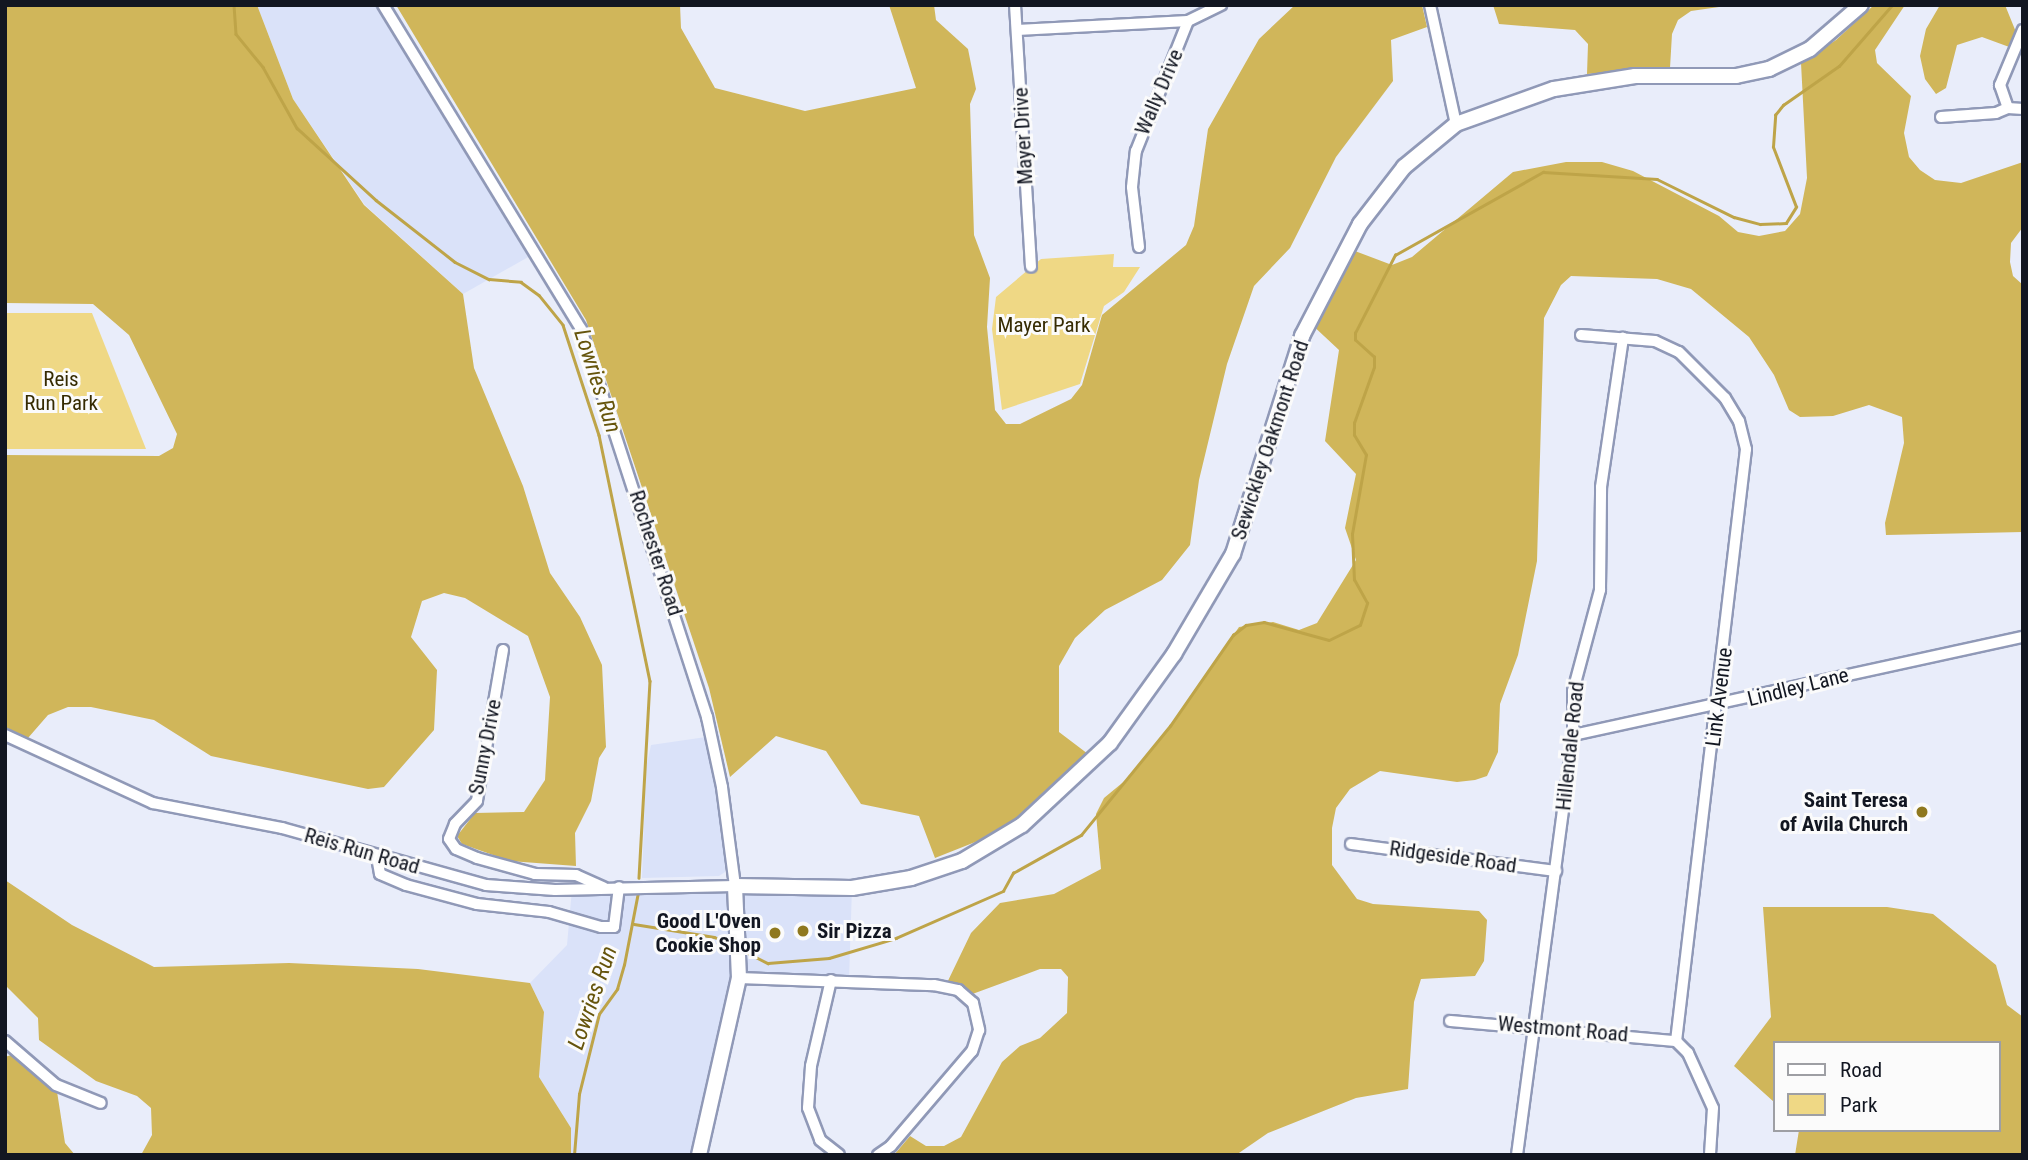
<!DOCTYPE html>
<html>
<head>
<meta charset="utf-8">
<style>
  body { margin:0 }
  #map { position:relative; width:2028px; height:1160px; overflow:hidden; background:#e9edfa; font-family:"Roboto Condensed",sans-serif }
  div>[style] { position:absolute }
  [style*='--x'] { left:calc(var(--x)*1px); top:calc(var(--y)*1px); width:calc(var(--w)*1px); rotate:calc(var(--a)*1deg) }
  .built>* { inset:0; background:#dae2f9 }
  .green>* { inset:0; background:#efd885 }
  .forest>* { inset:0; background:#d0b65a }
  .stream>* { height:2.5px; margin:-1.25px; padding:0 1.25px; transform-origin:1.25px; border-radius:1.25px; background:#bea448 }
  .roads { filter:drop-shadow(2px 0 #9099b7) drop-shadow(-2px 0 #9099b7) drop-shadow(0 2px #9099b7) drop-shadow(0 -2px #9099b7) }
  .minor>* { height:10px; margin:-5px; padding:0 5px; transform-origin:5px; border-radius:5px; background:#fff }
  .major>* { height:14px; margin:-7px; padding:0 7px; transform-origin:7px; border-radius:7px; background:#fff }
  .dots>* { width:19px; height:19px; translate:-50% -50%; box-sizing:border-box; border:4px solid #fbfbfb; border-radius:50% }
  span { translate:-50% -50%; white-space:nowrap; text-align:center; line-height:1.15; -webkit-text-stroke:6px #fbfbfb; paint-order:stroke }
  .street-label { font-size:21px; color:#121621 }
  .park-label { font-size:21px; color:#362b02 }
  .poi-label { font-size:21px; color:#121621; font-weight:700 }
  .right { translate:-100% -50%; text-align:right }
  .left { translate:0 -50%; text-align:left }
  .water-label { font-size:23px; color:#65540b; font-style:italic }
  .frame { position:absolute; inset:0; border:7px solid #121621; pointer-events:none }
  .legend { position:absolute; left:1773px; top:1041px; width:228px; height:91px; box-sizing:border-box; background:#fbfbfb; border:2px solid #9e9fa4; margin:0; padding:9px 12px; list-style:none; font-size:21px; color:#121621 }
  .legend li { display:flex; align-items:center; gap:14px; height:35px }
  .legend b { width:35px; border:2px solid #9e9fa4 }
</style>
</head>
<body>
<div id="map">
  <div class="built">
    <div style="clip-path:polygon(257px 5px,376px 5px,530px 256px,463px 294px,365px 205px,293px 99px)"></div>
    <div style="clip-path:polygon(706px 737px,724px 836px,725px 872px,719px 876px,642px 878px,646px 768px,651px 745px)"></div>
    <div style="clip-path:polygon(852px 888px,849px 980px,739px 978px,699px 1155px,571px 1155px,571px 1128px,539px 1077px,544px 1012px,530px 983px,567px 945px,572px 889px)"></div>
  </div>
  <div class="green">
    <div style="clip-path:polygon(1114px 254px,1113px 267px,1140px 267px,1124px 292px,1104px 306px,1080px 384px,1002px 410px,992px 329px,996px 297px,1041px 259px)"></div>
    <div style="clip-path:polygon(5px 313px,92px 313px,146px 449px,5px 449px)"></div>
  </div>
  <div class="forest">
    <div style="clip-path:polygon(5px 5px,257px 5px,293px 99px,364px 205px,463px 294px,474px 368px,523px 486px,550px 573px,580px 617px,602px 665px,606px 747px,599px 758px,591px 801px,575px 833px,576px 866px,510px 861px,462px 844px,457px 836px,475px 813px,524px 812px,545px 780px,550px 697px,528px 636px,465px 598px,444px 593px,422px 601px,411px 637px,437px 670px,434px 730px,384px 787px,368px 789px,211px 756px,154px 720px,91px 707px,68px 707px,48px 715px,28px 738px,5px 727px,5px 455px,159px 456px,173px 448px,177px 434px,129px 335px,93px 304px,5px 303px)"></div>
    <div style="clip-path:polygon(396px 5px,680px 5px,681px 28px,715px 88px,805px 111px,916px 88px,889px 5px,934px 5px,936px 20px,968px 49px,976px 89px,970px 104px,974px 235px,990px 278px,987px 327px,995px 410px,1006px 424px,1020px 424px,1071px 399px,1082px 385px,1102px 315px,1186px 245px,1194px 226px,1208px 129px,1259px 39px,1295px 5px,1422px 5px,1427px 27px,1391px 40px,1393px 81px,1336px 157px,1290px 248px,1254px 286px,1227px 364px,1199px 480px,1190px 545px,1162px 580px,1105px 610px,1075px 638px,1059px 666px,1059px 732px,1088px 754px,1003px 831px,935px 858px,919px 816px,861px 804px,826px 751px,776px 736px,730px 777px,709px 688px,586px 320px)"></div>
    <div style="clip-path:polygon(1493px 5px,1733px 5px,1691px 11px,1678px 20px,1672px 34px,1670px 68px,1587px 74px,1588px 44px,1575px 30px,1499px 24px)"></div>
    <div style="clip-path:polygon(1874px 5px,1905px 5px,1875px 50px,1877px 63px,1911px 96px,1904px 133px,1909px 157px,1920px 170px,1935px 180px,1961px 183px,2023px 162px,2023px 227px,2011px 243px,2010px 262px,2013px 276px,2023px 285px,2023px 532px,1886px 535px,1885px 523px,1904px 443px,1902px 417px,1869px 405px,1833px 416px,1800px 417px,1789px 410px,1774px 375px,1749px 337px,1691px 289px,1657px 279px,1571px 276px,1561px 285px,1544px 318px,1537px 561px,1518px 655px,1500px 704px,1498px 752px,1487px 776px,1475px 780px,1457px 782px,1380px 771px,1350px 789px,1336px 808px,1332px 828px,1332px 865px,1357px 899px,1373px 904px,1479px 911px,1487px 920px,1484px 961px,1475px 976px,1421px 979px,1414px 1002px,1408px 1089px,1356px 1098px,1268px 1133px,1236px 1155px,894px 1155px,910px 1136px,926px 1146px,944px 1146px,961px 1137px,1002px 1062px,1020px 1046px,1040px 1038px,1067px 1013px,1068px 977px,1061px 969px,1040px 969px,967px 996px,945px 987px,971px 933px,1000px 903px,1054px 894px,1101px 869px,1096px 814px,1104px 798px,1127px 779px,1180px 714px,1239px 627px,1273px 622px,1299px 630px,1317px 623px,1356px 560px,1345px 528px,1356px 474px,1325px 441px,1339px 350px,1309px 322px,1347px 248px,1392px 265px,1412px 257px,1513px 172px,1566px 162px,1602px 162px,1633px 171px,1719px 216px,1738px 232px,1759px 236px,1785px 231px,1800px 214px,1807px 178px,1801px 63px,1836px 40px)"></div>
    <div style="clip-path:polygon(1940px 5px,2005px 5px,2018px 37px,2012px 48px,1982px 37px,1957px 45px,1946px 88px,1936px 94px,1925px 79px,1920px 56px,1926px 29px)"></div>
    <div style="clip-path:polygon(5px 880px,72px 925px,154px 967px,289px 963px,418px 969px,530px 983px,544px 1012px,539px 1077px,571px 1128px,571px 1155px,141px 1155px,152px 1135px,151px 1108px,137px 1096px,96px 1081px,39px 1040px,38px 1018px,5px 985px)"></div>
    <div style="clip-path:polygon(1763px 907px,1887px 907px,1933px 914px,1996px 965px,2007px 1005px,2023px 1017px,2023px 1155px,1795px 1155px,1799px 1130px,1998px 1130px,1998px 1043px,1774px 1043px,1774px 1102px,1734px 1066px,1771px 1017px)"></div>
    <div style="clip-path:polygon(20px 1052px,56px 1085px,65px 1143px,75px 1155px,5px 1155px,5px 1057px)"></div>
  </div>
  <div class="stream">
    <div style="--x:234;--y:5;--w:29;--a:86"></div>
    <div style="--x:236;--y:34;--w:43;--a:50.7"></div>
    <div style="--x:263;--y:67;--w:70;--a:60.9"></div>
    <div style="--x:297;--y:128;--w:107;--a:42.3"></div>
    <div style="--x:376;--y:200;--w:100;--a:38.1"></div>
    <div style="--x:455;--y:262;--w:38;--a:27"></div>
    <div style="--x:489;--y:279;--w:32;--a:5"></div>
    <div style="--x:521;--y:282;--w:22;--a:36"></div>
    <div style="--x:539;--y:295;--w:38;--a:51"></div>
    <div style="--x:563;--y:325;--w:116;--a:71.9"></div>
    <div style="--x:599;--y:435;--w:251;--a:78.3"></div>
    <div style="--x:650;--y:681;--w:197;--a:93.2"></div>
    <div style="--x:634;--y:924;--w:81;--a:9.2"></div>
    <div style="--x:714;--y:937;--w:22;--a:22"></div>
    <div style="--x:742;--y:950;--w:29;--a:27"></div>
    <div style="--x:768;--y:963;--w:61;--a:-4.7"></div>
    <div style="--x:829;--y:958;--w:70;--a:-16.6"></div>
    <div style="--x:896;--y:938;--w:117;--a:-23.7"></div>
    <div style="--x:1003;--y:891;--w:21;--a:-61"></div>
    <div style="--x:1013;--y:873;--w:78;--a:-29.2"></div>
    <div style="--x:1081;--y:835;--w:141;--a:-50.8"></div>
    <div style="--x:1170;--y:726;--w:111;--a:-55.3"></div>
    <div style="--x:1233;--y:635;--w:16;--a:-38"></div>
    <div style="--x:1246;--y:625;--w:18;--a:-9"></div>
    <div style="--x:1264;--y:622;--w:67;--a:15.5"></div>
    <div style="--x:1329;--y:640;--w:34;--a:-26"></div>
    <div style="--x:1360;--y:625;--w:23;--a:-72"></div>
    <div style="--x:1367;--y:603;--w:26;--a:-119"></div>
    <div style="--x:1354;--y:580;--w:46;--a:-92.5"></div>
    <div style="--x:1352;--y:534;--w:80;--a:-80"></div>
    <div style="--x:1366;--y:455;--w:23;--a:-121"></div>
    <div style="--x:1354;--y:435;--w:12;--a:-90"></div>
    <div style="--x:1354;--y:423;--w:59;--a:-70.3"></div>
    <div style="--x:1374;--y:367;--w:10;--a:-90"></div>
    <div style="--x:1374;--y:357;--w:25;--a:-138"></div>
    <div style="--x:1355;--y:340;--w:7;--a:-90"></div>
    <div style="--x:1355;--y:333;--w:88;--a:-62.9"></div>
    <div style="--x:1395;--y:255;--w:170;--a:-29.3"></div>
    <div style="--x:1543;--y:172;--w:114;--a:3.5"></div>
    <div style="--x:1657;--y:179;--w:86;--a:26.3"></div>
    <div style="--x:1734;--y:217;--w:27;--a:15"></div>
    <div style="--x:1760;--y:224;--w:26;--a:-2"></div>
    <div style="--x:1786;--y:223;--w:19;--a:-58"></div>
    <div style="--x:1796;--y:207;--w:64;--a:-111"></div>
    <div style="--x:1773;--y:147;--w:32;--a:-86"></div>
    <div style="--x:1775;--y:115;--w:13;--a:-51"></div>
    <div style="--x:1783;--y:105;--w:68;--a:-34.9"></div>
    <div style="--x:1839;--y:66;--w:81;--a:-49"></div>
    <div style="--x:574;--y:1155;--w:61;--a:-85.3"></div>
    <div style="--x:579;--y:1094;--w:82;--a:-76"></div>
    <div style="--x:599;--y:1014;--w:31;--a:-54"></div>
    <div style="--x:617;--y:989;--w:25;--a:-74"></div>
    <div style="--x:624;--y:965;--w:74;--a:-79.1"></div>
  </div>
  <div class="roads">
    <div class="minor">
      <div style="--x:1015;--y:5;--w:262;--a:86.5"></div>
      <div style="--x:1430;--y:5;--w:122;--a:77.7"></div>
      <div style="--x:1017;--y:30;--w:171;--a:-3"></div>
      <div style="--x:1188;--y:21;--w:37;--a:-26"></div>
      <div style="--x:2023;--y:30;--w:60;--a:112.7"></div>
      <div style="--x:2000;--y:85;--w:24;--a:71"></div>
      <div style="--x:2008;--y:108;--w:15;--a:4"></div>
      <div style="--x:1941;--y:117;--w:55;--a:-4.2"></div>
      <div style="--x:1996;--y:113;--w:13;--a:-23"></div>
      <div style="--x:1139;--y:247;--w:60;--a:-96.7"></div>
      <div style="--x:1132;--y:187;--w:36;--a:-84"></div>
      <div style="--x:1136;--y:151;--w:140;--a:-68.2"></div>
      <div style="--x:1581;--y:335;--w:74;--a:4.6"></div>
      <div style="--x:1655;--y:341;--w:26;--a:25"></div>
      <div style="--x:1679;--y:352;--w:65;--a:45"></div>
      <div style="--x:1725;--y:398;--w:27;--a:59"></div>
      <div style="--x:1739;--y:421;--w:29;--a:76"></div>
      <div style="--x:1746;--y:449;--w:596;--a:96.74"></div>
      <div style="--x:1676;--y:1041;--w:17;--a:45"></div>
      <div style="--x:1688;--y:1053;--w:60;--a:65.6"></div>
      <div style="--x:1713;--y:1108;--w:47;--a:93.7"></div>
      <div style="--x:503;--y:650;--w:153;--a:99.8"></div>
      <div style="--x:477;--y:801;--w:32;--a:134"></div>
      <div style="--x:455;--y:824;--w:16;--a:112"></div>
      <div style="--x:449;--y:839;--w:12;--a:55"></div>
      <div style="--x:456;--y:849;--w:23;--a:23"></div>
      <div style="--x:477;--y:858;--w:60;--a:15.4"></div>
      <div style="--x:535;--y:874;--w:41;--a:1.4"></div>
      <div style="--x:576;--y:875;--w:30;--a:24"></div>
      <div style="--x:5;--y:735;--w:163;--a:24.7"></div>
      <div style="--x:153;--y:803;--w:131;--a:11"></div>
      <div style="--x:282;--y:828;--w:212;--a:15.6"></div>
      <div style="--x:486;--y:885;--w:69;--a:4.1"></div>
      <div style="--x:555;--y:890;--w:180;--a:-1.3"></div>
      <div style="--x:735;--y:886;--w:100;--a:-97.5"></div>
      <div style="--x:722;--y:787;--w:72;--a:-102.1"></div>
      <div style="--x:707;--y:717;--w:408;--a:-108"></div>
      <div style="--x:581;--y:329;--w:380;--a:-121.4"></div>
      <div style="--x:1573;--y:735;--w:461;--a:-12.3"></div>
      <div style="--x:1351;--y:844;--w:207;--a:7.5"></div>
      <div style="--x:377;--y:857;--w:17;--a:80"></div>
      <div style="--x:380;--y:874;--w:28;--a:23"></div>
      <div style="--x:406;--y:885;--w:73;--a:15"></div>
      <div style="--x:477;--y:904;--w:72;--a:6.3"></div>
      <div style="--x:549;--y:912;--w:54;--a:16.1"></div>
      <div style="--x:601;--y:927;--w:13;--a:0"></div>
      <div style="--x:614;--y:927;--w:40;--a:-82.9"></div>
      <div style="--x:739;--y:978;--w:195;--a:2.1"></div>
      <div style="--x:934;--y:985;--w:25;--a:12"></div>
      <div style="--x:958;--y:990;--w:20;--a:41"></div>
      <div style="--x:973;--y:1003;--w:28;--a:77"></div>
      <div style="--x:979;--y:1030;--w:22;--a:108"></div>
      <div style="--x:972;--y:1051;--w:125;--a:130.5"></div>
      <div style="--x:891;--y:1146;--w:16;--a:145"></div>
      <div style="--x:831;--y:980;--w:88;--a:103.1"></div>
      <div style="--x:811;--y:1066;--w:42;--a:94.1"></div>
      <div style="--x:808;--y:1108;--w:34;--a:69"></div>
      <div style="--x:820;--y:1140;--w:24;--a:38"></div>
      <div style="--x:1450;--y:1021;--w:227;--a:5.1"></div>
      <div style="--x:5;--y:1041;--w:67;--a:40.8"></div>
      <div style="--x:56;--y:1085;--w:48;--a:21.8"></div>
      <div style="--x:1517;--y:1155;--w:424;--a:-82.4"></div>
      <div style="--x:1573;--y:735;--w:44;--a:-90"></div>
      <div style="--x:1573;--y:691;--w:105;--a:-75"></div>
      <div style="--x:1600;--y:590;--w:103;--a:-89.4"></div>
      <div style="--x:1601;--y:487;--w:151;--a:-81.6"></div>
    </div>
    <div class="major">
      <div style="--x:699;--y:1155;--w:181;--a:-77.3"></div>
      <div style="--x:739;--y:978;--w:92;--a:-92.5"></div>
      <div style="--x:735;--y:886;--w:117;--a:1"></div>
      <div style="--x:852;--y:888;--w:60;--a:-9.6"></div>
      <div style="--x:911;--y:878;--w:54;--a:-18.4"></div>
      <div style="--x:962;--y:861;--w:70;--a:-31"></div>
      <div style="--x:1022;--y:825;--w:120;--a:-43"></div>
      <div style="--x:1110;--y:743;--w:110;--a:-54.3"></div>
      <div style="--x:1174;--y:654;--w:116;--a:-59.5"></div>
      <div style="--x:1233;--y:554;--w:229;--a:-72.4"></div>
      <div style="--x:1302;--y:336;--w:126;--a:-62.6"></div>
      <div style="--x:1360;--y:224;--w:72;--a:-52.3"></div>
      <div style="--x:1404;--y:167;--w:67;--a:-39.6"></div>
      <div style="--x:1456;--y:124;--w:104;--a:-19.7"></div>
      <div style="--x:1554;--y:89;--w:82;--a:-9.1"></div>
      <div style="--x:1635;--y:76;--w:101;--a:0"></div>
      <div style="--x:1736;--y:76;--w:34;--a:-12"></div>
      <div style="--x:1769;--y:69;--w:46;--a:-26"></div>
      <div style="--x:1810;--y:49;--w:67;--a:-40.8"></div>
    </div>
  </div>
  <div class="dots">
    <div style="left:1922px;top:812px;background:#8f781e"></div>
    <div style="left:803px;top:931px;background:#8f781e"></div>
    <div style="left:775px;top:933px;background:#8f781e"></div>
  </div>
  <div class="street-label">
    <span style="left:1159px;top:92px;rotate:-67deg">Wally Drive</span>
    <span style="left:1023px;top:136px;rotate:-93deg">Mayer Drive</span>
    <span style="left:1270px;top:440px;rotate:-72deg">Sewickley Oakmont Road</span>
    <span style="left:656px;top:553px;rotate:72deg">Rochester Road</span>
    <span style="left:1798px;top:687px;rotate:-14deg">Lindley Lane</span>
    <span style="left:1719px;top:697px;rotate:-83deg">Link Avenue</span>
    <span style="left:1570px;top:746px;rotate:-84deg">Hillendale Road</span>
    <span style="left:485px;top:747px;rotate:-79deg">Sunny Drive</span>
    <span style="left:362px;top:851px;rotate:16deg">Reis Run Road</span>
    <span style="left:1453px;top:857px;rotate:8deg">Ridgeside Road</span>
    <span style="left:1563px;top:1029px;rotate:5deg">Westmont Road</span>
  </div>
  <div class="park-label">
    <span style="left:1044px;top:325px">Mayer Park</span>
    <span style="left:61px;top:391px">Reis<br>Run Park</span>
  </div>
  <div class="poi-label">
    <span class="right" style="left:1908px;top:812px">Saint Teresa<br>of Avila Church</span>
    <span class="right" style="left:761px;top:933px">Good L'Oven<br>Cookie Shop</span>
    <span class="left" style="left:817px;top:931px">Sir Pizza</span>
  </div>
  <div class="water-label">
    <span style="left:597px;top:381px;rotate:72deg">Lowries Run</span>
    <span style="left:593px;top:998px;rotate:-71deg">Lowries Run</span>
  </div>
  <div class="frame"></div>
  <ul class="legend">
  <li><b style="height:9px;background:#fff"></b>Road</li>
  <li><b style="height:19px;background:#efd885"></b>Park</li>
  </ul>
</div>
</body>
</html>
